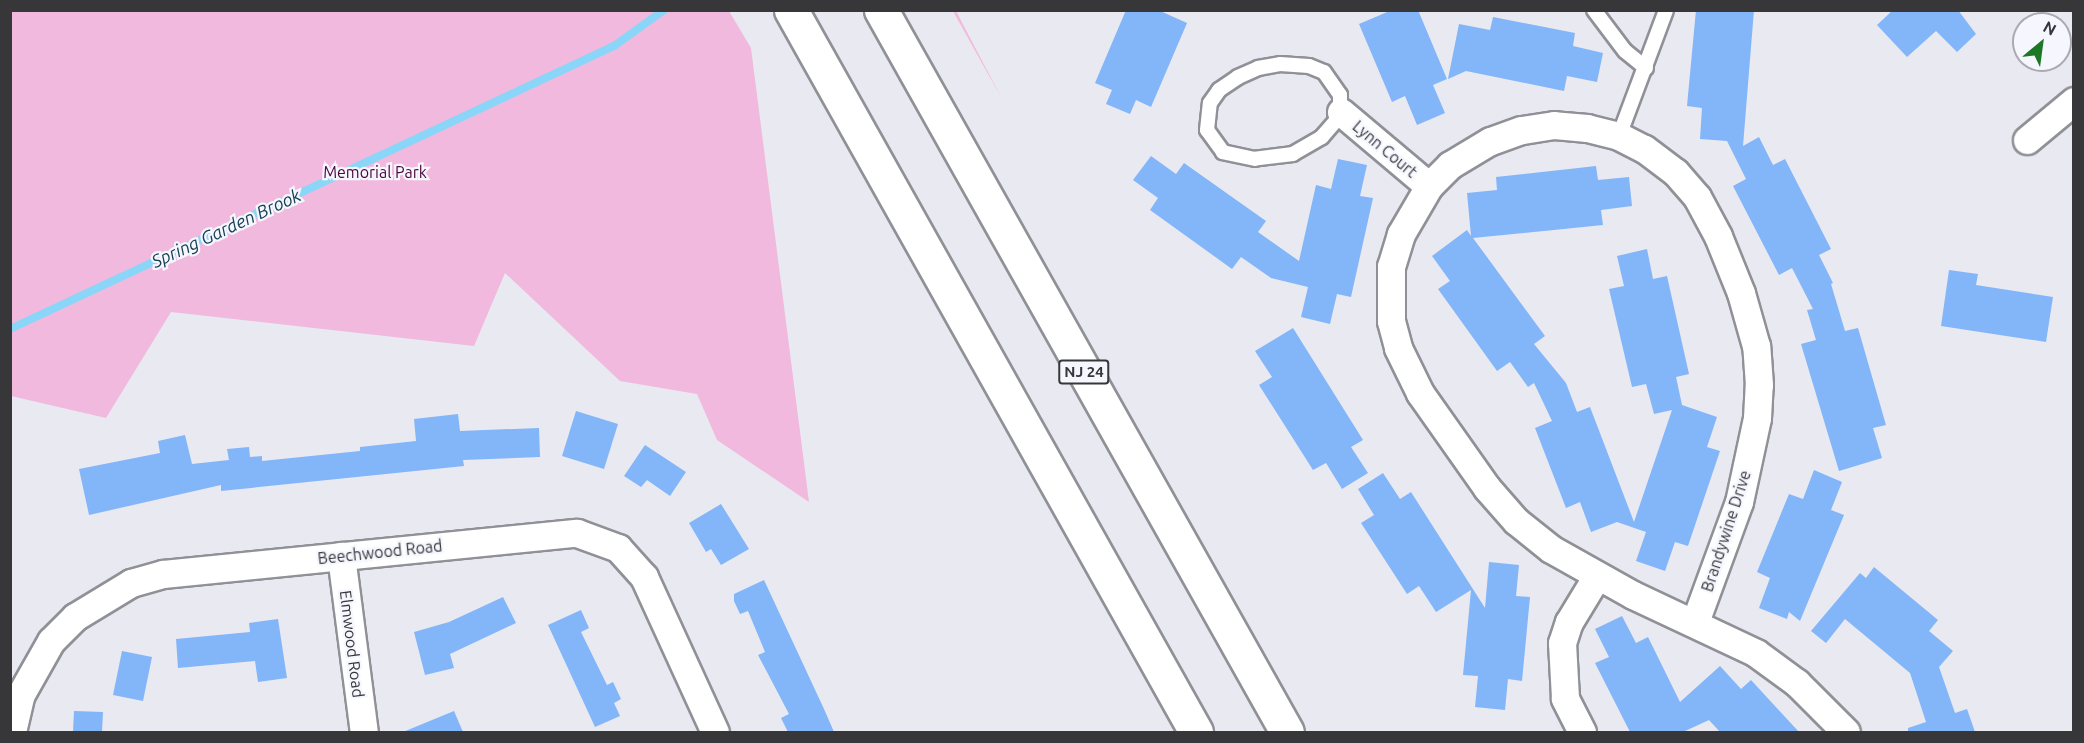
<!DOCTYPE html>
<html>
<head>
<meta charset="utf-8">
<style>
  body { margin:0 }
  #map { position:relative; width:2084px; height:743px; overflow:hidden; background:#e9e9f1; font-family:Ubuntu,sans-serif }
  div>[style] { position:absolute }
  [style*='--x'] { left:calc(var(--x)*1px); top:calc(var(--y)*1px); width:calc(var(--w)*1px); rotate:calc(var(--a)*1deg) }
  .green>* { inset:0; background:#f1b9dd }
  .stream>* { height:8px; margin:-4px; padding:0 4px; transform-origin:4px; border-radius:4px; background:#8ad6f9 }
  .building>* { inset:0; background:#83b5f9 }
  .roads { filter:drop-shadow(2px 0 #909097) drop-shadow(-2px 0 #909097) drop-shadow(0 2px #909097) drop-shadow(0 -2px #909097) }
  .service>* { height:14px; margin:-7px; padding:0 7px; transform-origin:7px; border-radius:7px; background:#fff }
  .minor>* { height:27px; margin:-13.5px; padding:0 13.5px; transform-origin:13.5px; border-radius:13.5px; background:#fff }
  .motorway>* { height:33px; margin:-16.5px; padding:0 16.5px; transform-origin:16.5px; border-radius:16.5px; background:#fff }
  span { translate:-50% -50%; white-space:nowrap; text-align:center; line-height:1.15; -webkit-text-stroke:4.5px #f6f6ff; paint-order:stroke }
  .shield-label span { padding:2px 4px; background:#f6f6ff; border:2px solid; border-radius:4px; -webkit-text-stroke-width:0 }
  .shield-label { font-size:15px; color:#37373a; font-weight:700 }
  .street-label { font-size:16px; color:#37373a }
  .park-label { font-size:16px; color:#4a063a }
  .water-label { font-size:18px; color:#154153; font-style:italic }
  .frame { position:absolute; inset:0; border:12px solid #37373a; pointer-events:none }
  .north { position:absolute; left:2012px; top:12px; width:60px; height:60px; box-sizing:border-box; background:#f6f6ff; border:2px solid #aaaab0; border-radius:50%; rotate:29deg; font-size:16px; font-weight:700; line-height:24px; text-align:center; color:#37373a }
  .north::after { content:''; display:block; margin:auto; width:21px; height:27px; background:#1d7826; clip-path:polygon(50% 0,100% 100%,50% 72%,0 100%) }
</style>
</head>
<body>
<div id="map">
  <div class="green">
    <div style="clip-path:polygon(11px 10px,729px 11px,751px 48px,809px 502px,717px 440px,697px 394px,620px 381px,505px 273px,474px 346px,171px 312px,106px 418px,11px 396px)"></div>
    <div style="clip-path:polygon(953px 11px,956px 11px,1002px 99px)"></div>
  </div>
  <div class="stream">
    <div style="--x:10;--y:329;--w:667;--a:-25.11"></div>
    <div style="--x:614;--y:46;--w:62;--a:-35.8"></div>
  </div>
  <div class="building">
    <div style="clip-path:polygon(1126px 10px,1158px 10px,1187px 23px,1151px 107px,1136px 100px,1130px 114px,1106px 104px,1112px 90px,1095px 83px)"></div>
    <div style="clip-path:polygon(1392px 10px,1418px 10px,1447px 79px,1433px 85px,1445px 113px,1417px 125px,1405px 96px,1392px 102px,1359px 24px)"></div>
    <div style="clip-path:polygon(1696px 10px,1754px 10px,1743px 146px,1759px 137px,1773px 165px,1785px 159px,1831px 249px,1819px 255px,1833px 283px,1831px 284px,1845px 331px,1858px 328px,1886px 425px,1873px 428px,1882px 458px,1839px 471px,1801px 344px,1816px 340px,1807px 310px,1813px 309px,1792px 268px,1779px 275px,1733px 186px,1746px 179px,1727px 141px,1700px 139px,1702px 108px,1687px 106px)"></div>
    <div style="clip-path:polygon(1893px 10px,1958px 10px,1976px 34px,1957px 52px,1936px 31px,1907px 57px,1877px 25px)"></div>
    <div style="clip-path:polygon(1493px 17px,1575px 33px,1573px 46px,1603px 53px,1597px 82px,1567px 76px,1564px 91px,1466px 71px,1448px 79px,1459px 24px,1490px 30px)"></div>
    <div style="clip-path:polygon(1151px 156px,1176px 174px,1184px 163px,1266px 221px,1258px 232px,1299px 261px,1316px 185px,1331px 189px,1338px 159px,1367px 165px,1360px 196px,1373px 198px,1351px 297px,1337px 294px,1330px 324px,1301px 317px,1308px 287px,1271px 278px,1241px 257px,1232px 269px,1150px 210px,1158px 198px,1133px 180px)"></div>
    <div style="clip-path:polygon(1596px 166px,1598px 180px,1629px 177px,1632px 206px,1601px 210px,1603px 225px,1473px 238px,1545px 336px,1534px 344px,1566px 383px,1577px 412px,1590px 407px,1634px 522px,1672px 410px,1654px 414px,1646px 384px,1632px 387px,1609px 289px,1624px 286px,1617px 256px,1647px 249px,1653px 279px,1667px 276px,1689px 374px,1676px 377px,1682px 405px,1717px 417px,1707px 447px,1720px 451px,1688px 546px,1675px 542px,1665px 571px,1636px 561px,1646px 532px,1617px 522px,1591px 532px,1580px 502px,1566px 508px,1535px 428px,1552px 421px,1534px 383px,1528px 387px,1510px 362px,1497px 371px,1438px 289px,1450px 281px,1432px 256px,1467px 230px,1471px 236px,1467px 193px,1497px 190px,1496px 177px)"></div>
    <div style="clip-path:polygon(1949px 270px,1978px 274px,1976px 285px,2053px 297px,2046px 342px,1941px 326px)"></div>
    <div style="clip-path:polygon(1293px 328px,1363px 440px,1351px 447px,1368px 473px,1342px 489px,1326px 463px,1313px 470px,1259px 385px,1272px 377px,1255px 351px)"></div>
    <div style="clip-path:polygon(576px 411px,618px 424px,604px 469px,562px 456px)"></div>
    <div style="clip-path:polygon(458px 414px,460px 431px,539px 428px,540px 457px,463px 460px,464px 466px,221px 491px,221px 485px,89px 515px,79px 469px,160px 453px,158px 441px,185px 435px,192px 464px,229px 460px,227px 449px,249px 447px,250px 457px,262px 456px,262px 461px,360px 451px,360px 447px,416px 441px,414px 419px)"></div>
    <div style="clip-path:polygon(645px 445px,686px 472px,670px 496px,647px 480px,641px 487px,624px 476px)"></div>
    <div style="clip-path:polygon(1814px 470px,1842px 482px,1831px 510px,1844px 515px,1800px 621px,1789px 612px,1787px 619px,1759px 608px,1770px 578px,1757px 572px,1789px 494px,1803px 499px)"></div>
    <div style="clip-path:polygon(1383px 473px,1400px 499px,1411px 492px,1485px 608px,1489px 562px,1519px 565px,1516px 596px,1530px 597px,1522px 681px,1508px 679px,1505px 710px,1475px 707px,1478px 676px,1463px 675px,1471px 590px,1436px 612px,1419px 586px,1407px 594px,1361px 523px,1374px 515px,1358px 489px)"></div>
    <div style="clip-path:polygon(721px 504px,749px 549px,721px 565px,711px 549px,706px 552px,689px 523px)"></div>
    <div style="clip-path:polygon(1874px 567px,1938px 620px,1929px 631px,1953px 651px,1939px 667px,1955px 713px,1967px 709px,1975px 732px,1908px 732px,1908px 728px,1926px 722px,1910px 673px,1845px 619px,1826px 643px,1811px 631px,1860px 573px,1866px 578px)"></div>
    <div style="clip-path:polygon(764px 580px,824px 709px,834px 732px,788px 732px,781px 718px,789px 714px,758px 655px,765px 652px,748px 611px,740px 614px,734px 601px,734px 594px)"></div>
    <div style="clip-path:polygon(503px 597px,516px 623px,450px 654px,454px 668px,425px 675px,414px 632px,449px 622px)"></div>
    <div style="clip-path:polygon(581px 610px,589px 628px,581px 632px,607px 685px,613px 682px,621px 699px,614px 703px,620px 716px,595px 727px,548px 625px)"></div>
    <div style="clip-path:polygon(1622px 616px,1636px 643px,1648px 637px,1680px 702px,1720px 666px,1741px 689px,1751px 680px,1799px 732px,1720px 732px,1709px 720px,1683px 732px,1630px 732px,1595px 663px,1609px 657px,1595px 629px)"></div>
    <div style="clip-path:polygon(278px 619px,287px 678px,258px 682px,255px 661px,178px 668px,176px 639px,250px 632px,249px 623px)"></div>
    <div style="clip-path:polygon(122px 651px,152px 657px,143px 701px,113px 695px)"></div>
    <div style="clip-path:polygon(74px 711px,103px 712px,102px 732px,73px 732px)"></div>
    <div style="clip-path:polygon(454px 711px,463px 732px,403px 732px)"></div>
  </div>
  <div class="roads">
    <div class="service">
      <div style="--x:1594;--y:10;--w:51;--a:52.9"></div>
      <div style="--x:1625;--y:51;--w:27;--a:39"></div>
      <div style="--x:1280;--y:64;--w:29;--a:4"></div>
      <div style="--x:1309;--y:66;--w:16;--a:22"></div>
      <div style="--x:1324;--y:72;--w:28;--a:55"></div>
      <div style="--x:1340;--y:95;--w:21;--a:90"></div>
      <div style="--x:1340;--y:116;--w:28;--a:131"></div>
      <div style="--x:1322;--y:137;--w:34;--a:150"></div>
      <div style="--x:1293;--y:154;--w:38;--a:173"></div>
      <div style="--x:1255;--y:159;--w:33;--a:-168"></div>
      <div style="--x:1223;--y:152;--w:27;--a:-126"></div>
      <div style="--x:1207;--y:130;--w:27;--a:-84"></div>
      <div style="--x:1210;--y:103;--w:16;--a:-55"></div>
      <div style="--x:1219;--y:90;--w:23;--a:-34"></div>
      <div style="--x:1238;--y:77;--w:22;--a:-24"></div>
      <div style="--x:1258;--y:68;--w:22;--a:-10"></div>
      <div style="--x:1619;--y:136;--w:134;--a:-69.5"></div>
    </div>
    <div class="minor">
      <div style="--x:1341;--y:112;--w:115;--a:40.1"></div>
      <div style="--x:2027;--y:140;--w:61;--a:-39.7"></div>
      <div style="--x:341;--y:556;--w:177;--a:82.6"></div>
      <div style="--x:1695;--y:622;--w:128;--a:-69.9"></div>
      <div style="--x:1739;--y:502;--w:86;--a:-77.9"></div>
      <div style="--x:1757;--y:418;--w:33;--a:-87"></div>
      <div style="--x:1759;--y:385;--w:39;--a:-94"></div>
      <div style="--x:1756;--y:346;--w:55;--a:-105.8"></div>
      <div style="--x:1741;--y:293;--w:61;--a:-112"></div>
      <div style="--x:1718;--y:236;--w:44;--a:-118.3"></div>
      <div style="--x:1697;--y:197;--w:33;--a:-131"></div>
      <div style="--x:1675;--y:172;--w:39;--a:-143"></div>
      <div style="--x:1644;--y:149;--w:28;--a:-153"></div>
      <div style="--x:1619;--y:136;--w:33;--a:-166"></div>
      <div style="--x:1587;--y:128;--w:33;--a:-175"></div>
      <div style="--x:1554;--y:125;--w:33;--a:171"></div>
      <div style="--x:1521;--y:130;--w:33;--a:160"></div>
      <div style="--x:1490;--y:141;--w:47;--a:149"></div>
      <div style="--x:1450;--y:165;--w:30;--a:135"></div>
      <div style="--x:1429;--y:186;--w:56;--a:120.3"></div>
      <div style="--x:1401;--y:234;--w:34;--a:107"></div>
      <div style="--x:1391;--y:266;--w:55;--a:90"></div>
      <div style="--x:1391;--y:321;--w:28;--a:75"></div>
      <div style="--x:1398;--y:348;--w:50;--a:63.9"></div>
      <div style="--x:1420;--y:393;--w:116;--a:54.8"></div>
      <div style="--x:1487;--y:488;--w:44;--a:48.7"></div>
      <div style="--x:1516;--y:521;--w:45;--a:38.7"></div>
      <div style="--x:1551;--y:549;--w:94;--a:29.3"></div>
      <div style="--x:1633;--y:595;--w:136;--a:25.2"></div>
      <div style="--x:1756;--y:653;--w:51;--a:36.2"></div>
      <div style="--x:1797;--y:683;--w:69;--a:45"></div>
      <div style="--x:12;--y:732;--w:39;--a:-77"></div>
      <div style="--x:21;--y:694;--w:61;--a:-60.5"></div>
      <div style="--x:51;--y:641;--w:34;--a:-45"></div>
      <div style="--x:75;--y:617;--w:66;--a:-31.3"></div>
      <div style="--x:131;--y:583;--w:33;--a:-16"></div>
      <div style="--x:163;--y:574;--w:416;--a:-5.7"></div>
      <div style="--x:577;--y:533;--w:44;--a:20.1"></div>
      <div style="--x:618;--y:548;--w:39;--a:48"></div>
      <div style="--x:644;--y:577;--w:170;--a:65.4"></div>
      <div style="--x:1582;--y:732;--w:38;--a:-117"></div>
      <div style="--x:1565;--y:698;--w:55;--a:-93.1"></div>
      <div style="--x:1562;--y:643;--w:22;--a:-72"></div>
      <div style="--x:1569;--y:622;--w:54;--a:-58.7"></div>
    </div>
    <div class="motorway">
      <div style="--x:791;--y:10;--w:828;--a:60.71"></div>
      <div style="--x:881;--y:10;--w:828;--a:60.65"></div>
    </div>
  </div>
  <div class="shield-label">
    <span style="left:1084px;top:372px">NJ 24</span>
  </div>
  <div class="street-label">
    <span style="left:1385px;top:149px;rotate:40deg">Lynn Court</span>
    <span style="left:1726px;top:531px;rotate:-72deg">Brandywine Drive</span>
    <span style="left:380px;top:552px;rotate:-6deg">Beechwood Road</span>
    <span style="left:352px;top:644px;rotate:83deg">Elmwood Road</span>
  </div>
  <div class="park-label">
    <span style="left:375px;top:172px">Memorial Park</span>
  </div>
  <div class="water-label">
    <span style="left:226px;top:228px;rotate:-25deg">Spring Garden Brook</span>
  </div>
  <div class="frame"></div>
  <div class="north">N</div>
</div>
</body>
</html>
